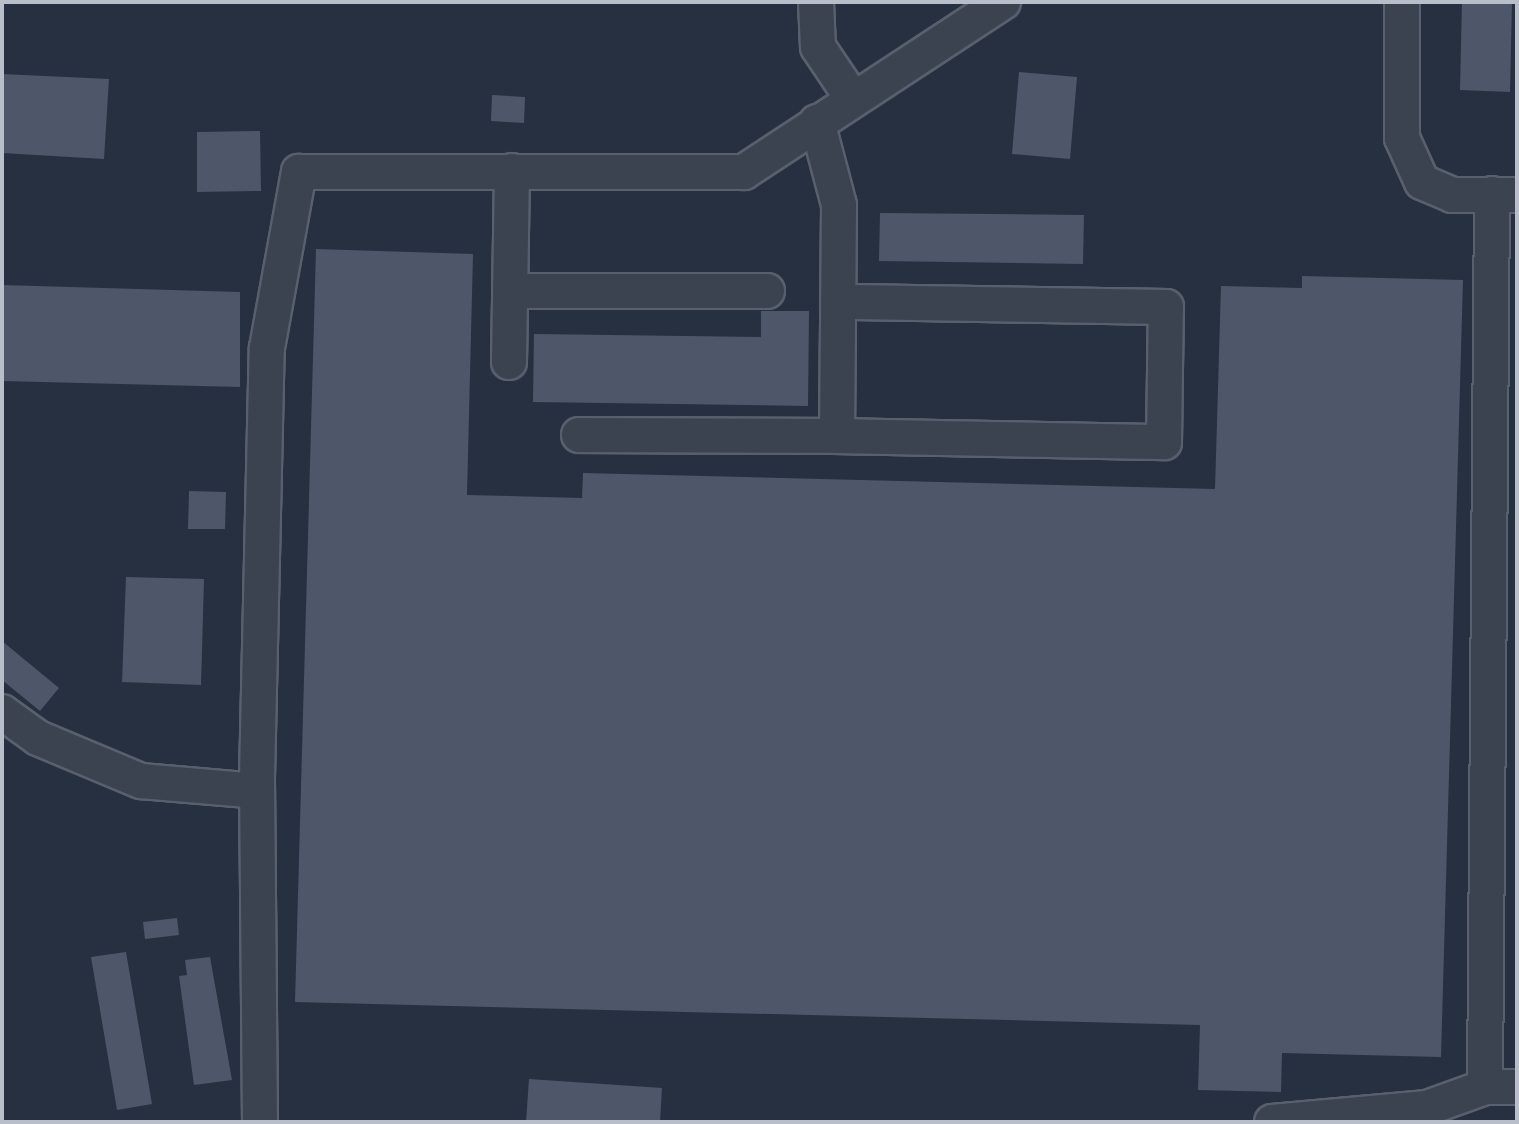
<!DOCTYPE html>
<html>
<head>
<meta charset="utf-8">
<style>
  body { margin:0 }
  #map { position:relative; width:1519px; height:1124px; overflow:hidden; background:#273040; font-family:Raleway,sans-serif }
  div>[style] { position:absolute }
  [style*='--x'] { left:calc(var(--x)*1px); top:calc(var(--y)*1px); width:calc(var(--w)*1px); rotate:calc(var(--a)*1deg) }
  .building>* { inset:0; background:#4d5769 }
  .roads { filter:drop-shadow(2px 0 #59606d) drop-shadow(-2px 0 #59606d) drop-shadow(0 2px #59606d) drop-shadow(0 -2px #59606d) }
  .minor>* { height:34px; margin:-17px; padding:0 17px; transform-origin:17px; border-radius:17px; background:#3b4250 }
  span { translate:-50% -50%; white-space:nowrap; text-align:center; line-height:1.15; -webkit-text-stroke:6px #202735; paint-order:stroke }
  .frame { position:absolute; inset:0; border:4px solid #b8beca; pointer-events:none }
</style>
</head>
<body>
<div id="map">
  <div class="building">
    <div style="clip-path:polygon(1462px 2px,1512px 2px,1510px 92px,1460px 90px)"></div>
    <div style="clip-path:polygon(1019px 72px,1077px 77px,1070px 159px,1012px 154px)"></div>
    <div style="clip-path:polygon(2px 74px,109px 79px,104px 159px,2px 153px)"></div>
    <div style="clip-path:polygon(492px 95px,525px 97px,524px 123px,491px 121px)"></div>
    <div style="clip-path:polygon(260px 131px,261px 191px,197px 192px,197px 132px)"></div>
    <div style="clip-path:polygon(880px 213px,1084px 215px,1083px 264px,879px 261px)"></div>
    <div style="clip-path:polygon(316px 249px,473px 254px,467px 495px,582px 498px,583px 473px,1215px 489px,1221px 286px,1302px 288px,1302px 276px,1463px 280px,1441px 1057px,1282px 1053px,1281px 1092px,1198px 1090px,1200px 1025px,295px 1002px)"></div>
    <div style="clip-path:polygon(2px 285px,240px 292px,240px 387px,2px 381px)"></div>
    <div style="clip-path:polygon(761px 311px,809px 311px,808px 406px,533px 402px,534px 334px,761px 337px)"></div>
    <div style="clip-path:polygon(189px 491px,226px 492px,225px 529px,188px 529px)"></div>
    <div style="clip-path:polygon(126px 577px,204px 579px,201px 685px,122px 682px)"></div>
    <div style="clip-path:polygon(2px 641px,59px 688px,40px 711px,2px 680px)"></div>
    <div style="clip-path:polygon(177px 918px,179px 935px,145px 939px,143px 922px)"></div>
    <div style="clip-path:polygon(126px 952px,152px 1104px,117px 1110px,91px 957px)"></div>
    <div style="clip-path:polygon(210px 957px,232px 1080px,194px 1085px,179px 976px,187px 975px,185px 960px)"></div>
    <div style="clip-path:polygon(529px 1079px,662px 1088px,660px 1122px,526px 1122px)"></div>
  </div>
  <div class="roads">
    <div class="minor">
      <div style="--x:816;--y:2;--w:45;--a:87.5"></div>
      <div style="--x:818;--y:47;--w:63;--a:56.1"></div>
      <div style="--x:1402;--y:2;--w:136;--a:90"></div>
      <div style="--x:1402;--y:138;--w:48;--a:65.6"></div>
      <div style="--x:1422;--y:182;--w:33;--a:23"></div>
      <div style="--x:1452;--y:195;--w:65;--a:0"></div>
      <div style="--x:510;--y:291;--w:257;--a:0"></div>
      <div style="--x:509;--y:362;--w:191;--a:-89.1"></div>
      <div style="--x:579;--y:435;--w:258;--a:0.2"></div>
      <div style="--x:837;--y:436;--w:231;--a:-89.5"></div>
      <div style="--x:839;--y:205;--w:86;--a:-104.8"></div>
      <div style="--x:837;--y:436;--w:327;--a:1.1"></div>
      <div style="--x:1164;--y:442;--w:135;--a:-89.2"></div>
      <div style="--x:1166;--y:307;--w:328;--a:-179.1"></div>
      <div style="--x:2;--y:712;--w:44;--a:35.8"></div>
      <div style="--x:38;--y:738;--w:112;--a:22.7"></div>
      <div style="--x:141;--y:781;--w:116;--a:4.9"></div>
      <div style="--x:1485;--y:1087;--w:893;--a:-89.55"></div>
      <div style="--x:260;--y:1122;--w:344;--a:-90.5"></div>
      <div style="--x:257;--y:778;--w:430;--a:-88.7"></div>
      <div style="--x:267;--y:348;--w:179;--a:-79.7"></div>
      <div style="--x:299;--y:172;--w:445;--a:0"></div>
      <div style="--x:744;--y:172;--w:310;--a:-33.3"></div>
      <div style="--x:1272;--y:1122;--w:156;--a:-5.2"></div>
      <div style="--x:1427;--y:1108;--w:62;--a:-19.9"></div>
      <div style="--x:1485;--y:1087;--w:32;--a:0"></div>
    </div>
  </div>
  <div class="frame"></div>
</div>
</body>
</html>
